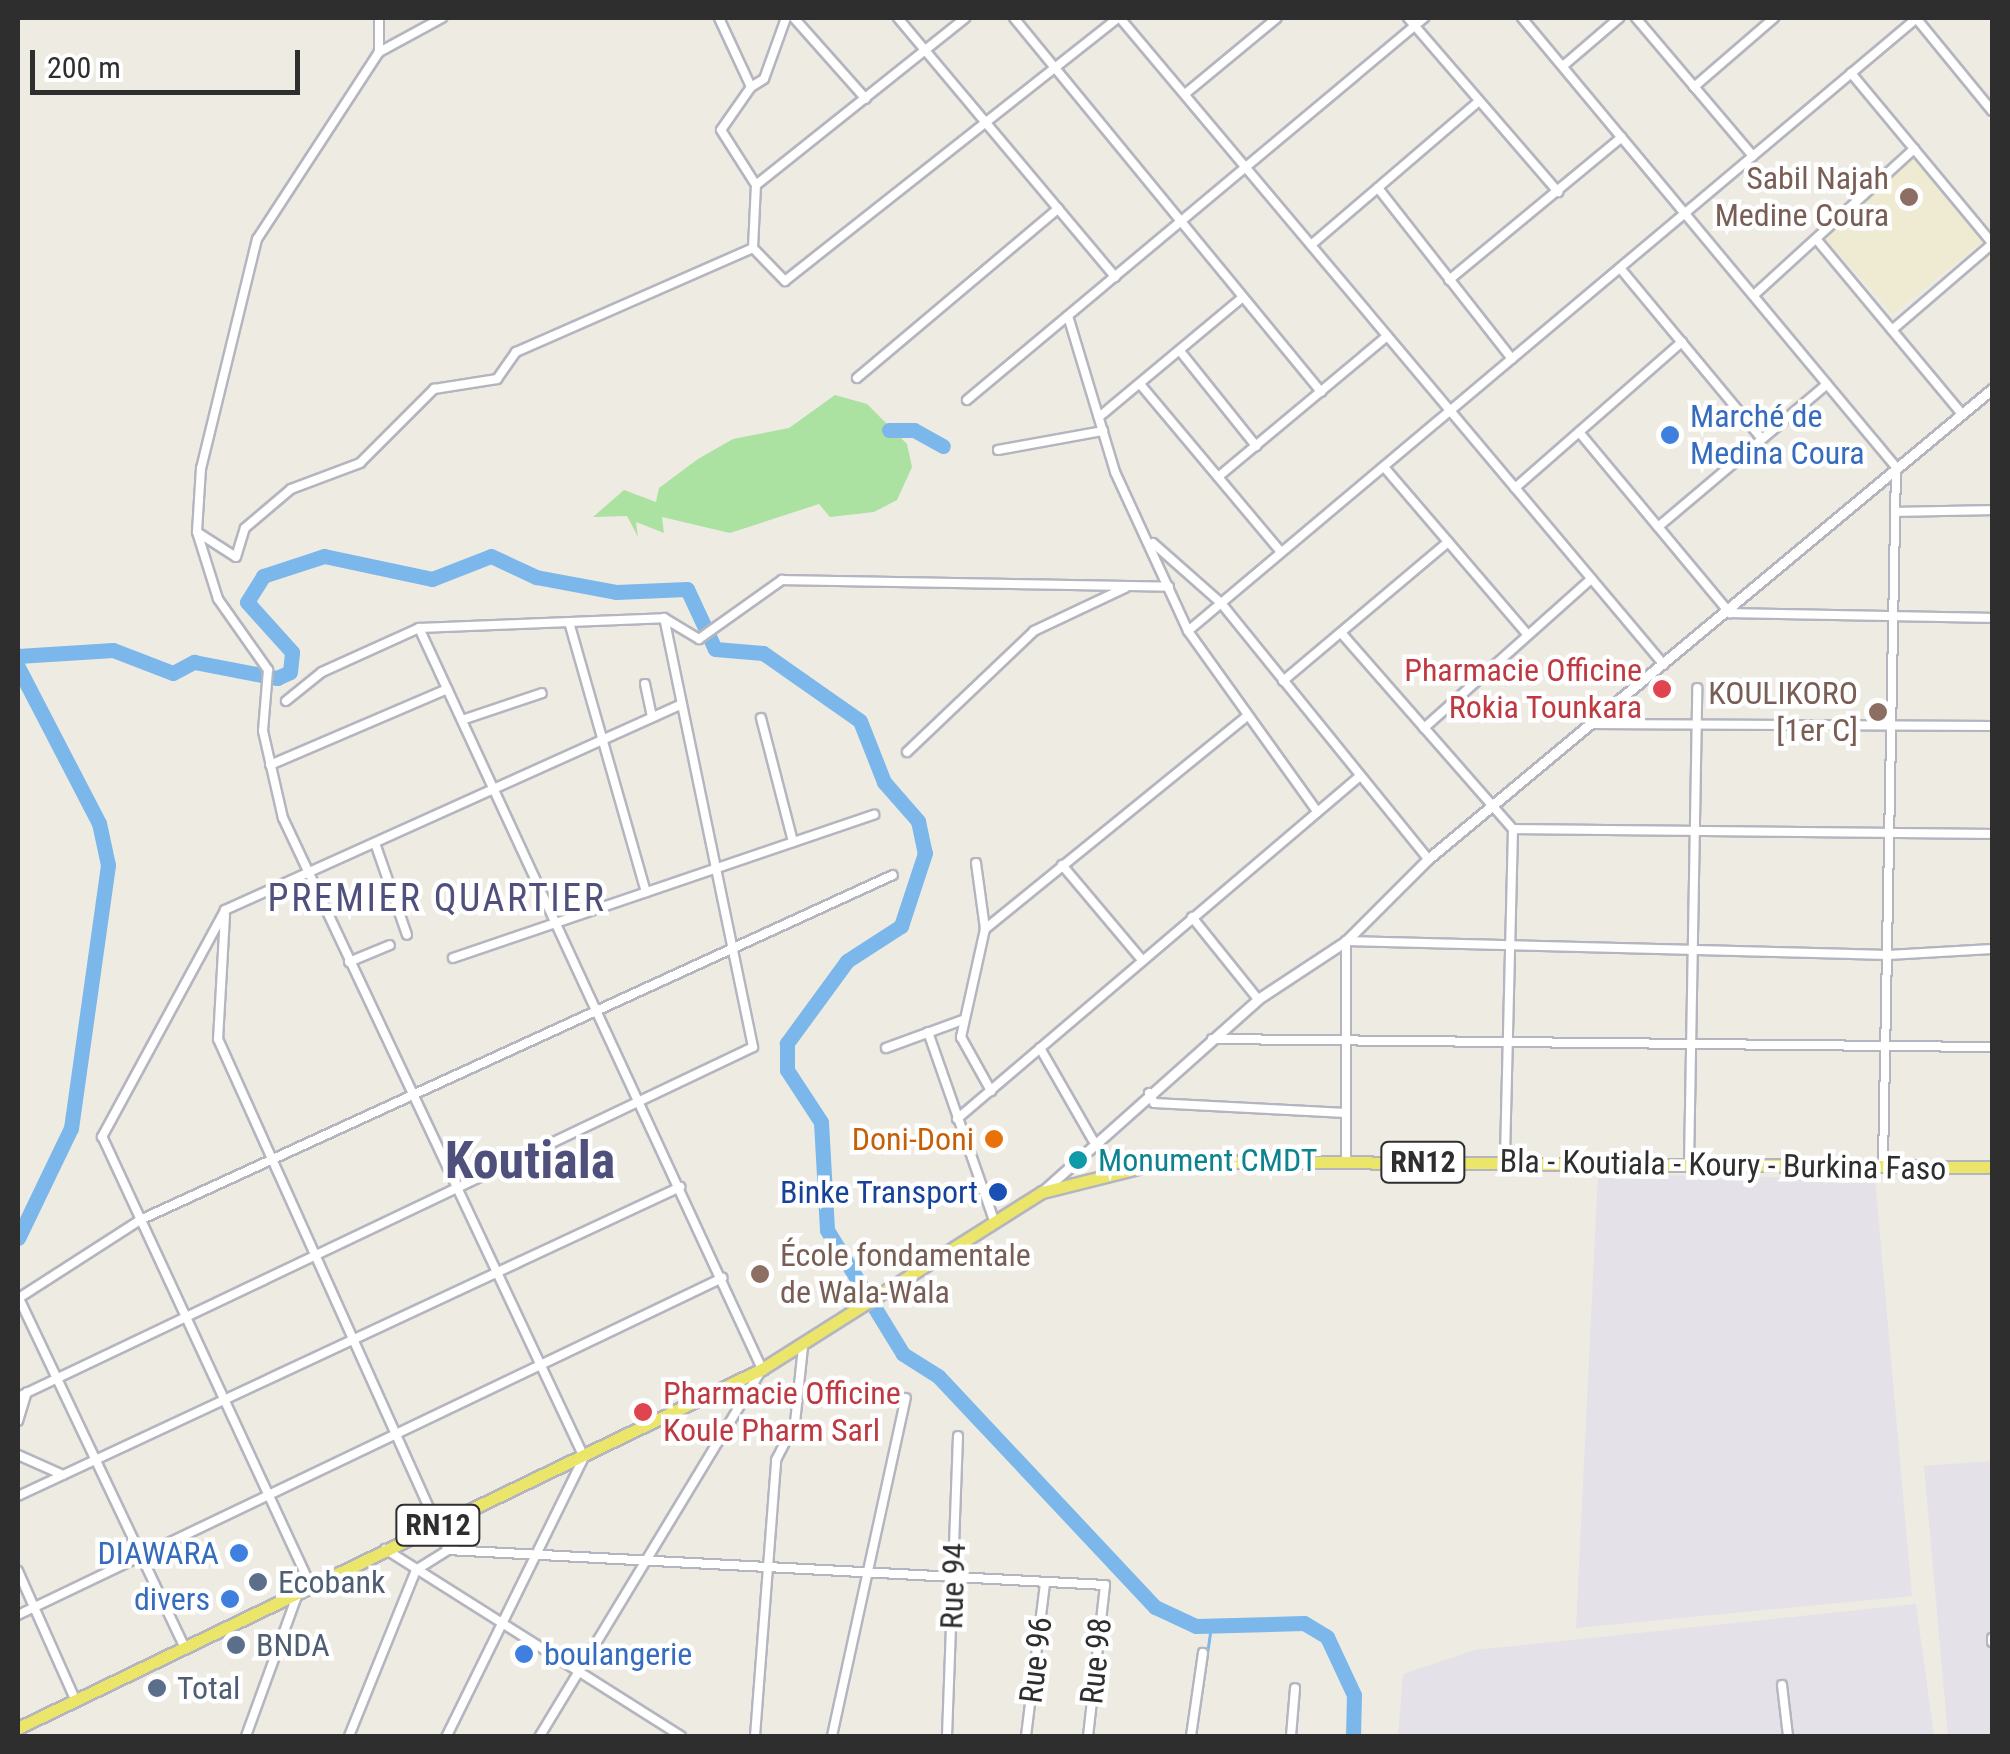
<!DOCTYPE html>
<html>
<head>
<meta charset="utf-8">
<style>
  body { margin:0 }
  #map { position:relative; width:2010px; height:1754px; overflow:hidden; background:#eeebe2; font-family:"Roboto Condensed",sans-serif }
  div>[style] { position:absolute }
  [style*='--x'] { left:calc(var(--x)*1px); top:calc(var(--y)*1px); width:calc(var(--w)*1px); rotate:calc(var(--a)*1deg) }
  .industrial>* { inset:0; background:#e4e1e8 }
  .education>* { inset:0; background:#eeebd2 }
  .green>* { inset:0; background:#abe1a1 }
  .stream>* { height:2.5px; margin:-1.25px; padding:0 1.25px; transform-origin:1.25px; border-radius:1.25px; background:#7bb7ea }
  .river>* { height:15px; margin:-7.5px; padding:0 7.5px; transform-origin:7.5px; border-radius:7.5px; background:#7bb7ea }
  .roads { filter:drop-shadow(2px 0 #b5b5c0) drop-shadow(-2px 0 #b5b5c0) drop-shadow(0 2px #b5b5c0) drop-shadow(0 -2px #b5b5c0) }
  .minor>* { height:8px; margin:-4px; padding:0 4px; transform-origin:4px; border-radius:4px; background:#fff }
  .tertiary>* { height:9px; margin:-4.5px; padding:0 4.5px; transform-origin:4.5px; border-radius:4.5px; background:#fff }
  .primary>* { height:11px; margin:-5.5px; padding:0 5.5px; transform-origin:5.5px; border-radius:5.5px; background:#ebe66a }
  .dots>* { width:28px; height:28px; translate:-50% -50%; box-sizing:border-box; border:5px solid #fff; border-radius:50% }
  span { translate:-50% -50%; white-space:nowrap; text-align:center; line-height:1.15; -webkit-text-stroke:9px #fff; paint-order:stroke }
  .shield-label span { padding:2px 8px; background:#fff; border:2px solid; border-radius:8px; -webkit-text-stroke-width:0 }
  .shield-label { font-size:30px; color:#2e2e2e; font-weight:700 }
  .education-label { font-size:32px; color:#785e54 }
  .right { translate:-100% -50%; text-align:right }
  .left { translate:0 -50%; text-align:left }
  .shop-label { font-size:32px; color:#366cbe }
  .health-label { font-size:32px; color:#be3a42 }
  .food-label { font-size:32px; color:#c56008 }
  .culture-label { font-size:32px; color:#0d838f }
  .street-label { font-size:32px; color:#2e2e2e }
  .transit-label { font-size:32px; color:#164399 }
  .service-label { font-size:32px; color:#4e5e75 }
  .quarter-label { font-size:38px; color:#50507d; letter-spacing:2.5px }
  .town-label { font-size:52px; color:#50507d; font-weight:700 }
  .frame { position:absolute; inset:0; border:20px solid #2e2e2e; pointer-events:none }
  .scale { position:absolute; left:30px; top:50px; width:270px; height:45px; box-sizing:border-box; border:5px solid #2e2e2e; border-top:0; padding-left:12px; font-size:30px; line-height:35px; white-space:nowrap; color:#2e2e2e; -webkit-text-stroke:8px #fff; paint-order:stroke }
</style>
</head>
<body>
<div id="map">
  <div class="industrial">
    <div style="clip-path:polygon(1598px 1174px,1875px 1179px,1912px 1596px,1576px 1628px)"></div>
    <div style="clip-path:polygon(1992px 1461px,1992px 1736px,1948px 1736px,1924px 1466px)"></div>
    <div style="clip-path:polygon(1916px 1604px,1934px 1736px,1398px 1736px,1403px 1674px,1475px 1650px)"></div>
  </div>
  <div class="education">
    <div style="clip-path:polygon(1915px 157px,1984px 240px,1893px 314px,1824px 237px)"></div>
  </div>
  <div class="green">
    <div style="clip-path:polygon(835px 395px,867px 404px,907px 444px,912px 467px,897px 500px,874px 512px,830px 517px,819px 504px,730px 533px,662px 517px,664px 533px,636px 522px,638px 537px,627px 516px,593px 517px,624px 490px,656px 502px,659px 488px,698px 459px,733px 439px,789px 428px)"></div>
  </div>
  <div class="stream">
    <div style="--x:1195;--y:1736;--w:111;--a:-81.7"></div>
  </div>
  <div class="river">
    <div style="--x:889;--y:430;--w:25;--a:0"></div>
    <div style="--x:914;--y:430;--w:33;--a:29"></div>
    <div style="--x:18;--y:656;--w:95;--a:-3.6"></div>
    <div style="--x:113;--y:650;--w:64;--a:21"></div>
    <div style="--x:173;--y:673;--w:24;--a:-28"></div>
    <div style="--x:194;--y:662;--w:85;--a:10.9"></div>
    <div style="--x:277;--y:678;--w:14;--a:-25"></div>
    <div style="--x:290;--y:672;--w:20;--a:-84"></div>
    <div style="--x:292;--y:652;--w:67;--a:-132"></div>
    <div style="--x:247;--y:602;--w:31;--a:-58"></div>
    <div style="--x:263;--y:576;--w:64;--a:-18.2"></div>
    <div style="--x:324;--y:556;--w:110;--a:12"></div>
    <div style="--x:432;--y:579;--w:63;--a:-21.3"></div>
    <div style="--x:491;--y:556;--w:50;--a:25"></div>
    <div style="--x:536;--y:577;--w:81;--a:10.6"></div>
    <div style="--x:616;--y:592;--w:71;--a:-2.4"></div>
    <div style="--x:687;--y:589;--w:66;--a:65"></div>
    <div style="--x:715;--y:649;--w:48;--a:4.8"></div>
    <div style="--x:763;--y:653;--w:118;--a:35"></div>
    <div style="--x:860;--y:721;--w:66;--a:68.5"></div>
    <div style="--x:884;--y:782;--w:52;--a:48.9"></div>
    <div style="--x:918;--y:821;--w:33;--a:78"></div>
    <div style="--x:925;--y:853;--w:77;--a:108.2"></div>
    <div style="--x:901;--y:926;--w:64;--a:147.1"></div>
    <div style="--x:847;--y:961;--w:102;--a:126.2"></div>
    <div style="--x:787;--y:1043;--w:27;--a:90"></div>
    <div style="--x:787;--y:1070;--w:62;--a:56.8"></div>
    <div style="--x:821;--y:1122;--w:108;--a:86.8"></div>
    <div style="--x:827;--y:1230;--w:145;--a:58.5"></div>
    <div style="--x:903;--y:1354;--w:41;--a:32.2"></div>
    <div style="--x:938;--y:1376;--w:317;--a:46.8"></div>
    <div style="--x:1155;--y:1607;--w:45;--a:24.9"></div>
    <div style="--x:1196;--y:1626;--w:108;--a:-1.6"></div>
    <div style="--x:1304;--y:1623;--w:27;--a:31"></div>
    <div style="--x:1327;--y:1637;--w:64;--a:65"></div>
    <div style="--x:1354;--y:1695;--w:41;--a:91.4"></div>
    <div style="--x:18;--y:667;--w:176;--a:62.6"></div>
    <div style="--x:99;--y:823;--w:43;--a:77.9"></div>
    <div style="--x:108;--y:865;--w:266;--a:98"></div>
    <div style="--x:71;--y:1128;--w:122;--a:115.7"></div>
  </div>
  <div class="roads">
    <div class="minor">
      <div style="--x:442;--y:18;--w:72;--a:151.6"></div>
      <div style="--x:379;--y:52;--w:223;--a:123.1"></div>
      <div style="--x:257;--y:239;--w:236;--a:103.7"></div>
      <div style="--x:201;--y:468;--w:64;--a:93.6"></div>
      <div style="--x:197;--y:532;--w:46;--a:32.7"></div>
      <div style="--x:236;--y:557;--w:30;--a:-73"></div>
      <div style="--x:245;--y:528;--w:60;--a:-40.3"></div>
      <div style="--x:291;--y:489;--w:74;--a:-20.6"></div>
      <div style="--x:360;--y:463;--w:105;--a:-45"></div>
      <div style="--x:434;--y:389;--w:64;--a:-9"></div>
      <div style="--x:497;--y:379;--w:33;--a:-55"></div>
      <div style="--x:516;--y:352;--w:259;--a:-23.7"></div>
      <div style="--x:753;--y:248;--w:63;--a:-87.3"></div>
      <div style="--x:756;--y:185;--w:268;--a:-38.6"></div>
      <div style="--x:719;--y:18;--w:76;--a:65.1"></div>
      <div style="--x:751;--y:87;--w:52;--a:124.9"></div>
      <div style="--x:721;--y:130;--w:65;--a:57.5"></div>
      <div style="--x:794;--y:18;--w:108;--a:48.4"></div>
      <div style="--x:898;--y:18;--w:338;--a:50"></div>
      <div style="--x:1014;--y:18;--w:484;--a:50.6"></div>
      <div style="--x:1120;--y:18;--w:845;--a:49.94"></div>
      <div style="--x:1408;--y:18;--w:230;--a:49.2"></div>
      <div style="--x:1522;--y:18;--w:584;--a:50.21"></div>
      <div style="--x:1896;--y:467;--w:699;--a:91.07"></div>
      <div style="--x:1636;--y:18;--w:181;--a:49.7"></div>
      <div style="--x:1916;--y:18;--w:120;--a:50.7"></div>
      <div style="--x:379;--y:52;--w:34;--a:-90"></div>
      <div style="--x:1563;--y:66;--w:74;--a:-40.6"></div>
      <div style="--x:1851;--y:73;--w:221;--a:50.3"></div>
      <div style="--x:751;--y:87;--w:15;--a:-32"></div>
      <div style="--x:764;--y:79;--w:65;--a:-70.2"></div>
      <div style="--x:1694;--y:87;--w:106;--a:-40.8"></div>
      <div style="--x:1185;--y:94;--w:119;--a:-39.6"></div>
      <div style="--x:1378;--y:188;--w:217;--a:51.9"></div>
      <div style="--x:1817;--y:240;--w:225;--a:50.2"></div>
      <div style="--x:1311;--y:245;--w:221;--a:-40.6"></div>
      <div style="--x:753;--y:248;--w:46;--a:45.9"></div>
      <div style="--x:785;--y:281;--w:424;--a:-38.3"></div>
      <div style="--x:1620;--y:268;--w:221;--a:50.3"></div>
      <div style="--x:1449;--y:280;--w:224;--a:-39.6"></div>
      <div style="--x:1754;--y:295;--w:217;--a:-42.4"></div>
      <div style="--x:1068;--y:316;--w:163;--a:73.2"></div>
      <div style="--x:1115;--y:472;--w:175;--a:65.3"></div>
      <div style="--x:1188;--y:631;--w:220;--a:54.4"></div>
      <div style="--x:1892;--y:330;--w:132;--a:-40.7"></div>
      <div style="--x:1180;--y:351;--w:122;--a:51.3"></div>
      <div style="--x:857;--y:378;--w:263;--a:-40.1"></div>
      <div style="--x:1140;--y:384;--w:218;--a:50"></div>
      <div style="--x:967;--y:400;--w:596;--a:-39.89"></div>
      <div style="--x:1099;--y:417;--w:187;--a:-39.8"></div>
      <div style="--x:1579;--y:432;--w:236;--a:50.2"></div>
      <div style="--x:1730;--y:613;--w:262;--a:1.1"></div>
      <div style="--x:998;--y:450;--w:107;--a:-10.3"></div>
      <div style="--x:1384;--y:467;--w:220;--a:49.4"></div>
      <div style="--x:1218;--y:477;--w:220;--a:-39.8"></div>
      <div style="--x:1515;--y:488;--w:222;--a:-41.2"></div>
      <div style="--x:1895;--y:512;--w:97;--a:-1.2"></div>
      <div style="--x:1658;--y:527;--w:221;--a:-40.2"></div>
      <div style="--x:197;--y:532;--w:70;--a:72.6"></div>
      <div style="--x:218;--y:599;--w:87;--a:54.8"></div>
      <div style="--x:268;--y:670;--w:61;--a:94.7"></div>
      <div style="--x:263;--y:731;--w:89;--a:77.1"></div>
      <div style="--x:283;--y:818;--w:706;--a:64.78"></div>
      <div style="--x:584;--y:1457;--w:311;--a:116.2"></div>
      <div style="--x:1153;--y:543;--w:91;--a:41.4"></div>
      <div style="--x:1221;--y:603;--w:329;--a:51"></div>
      <div style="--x:569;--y:622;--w:281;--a:74.1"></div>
      <div style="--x:419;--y:628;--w:817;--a:65.16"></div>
      <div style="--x:762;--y:1369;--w:429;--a:121.2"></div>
      <div style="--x:1188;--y:631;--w:952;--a:-40.06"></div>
      <div style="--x:1343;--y:635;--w:258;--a:48.8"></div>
      <div style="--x:1513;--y:829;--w:333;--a:91.4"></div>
      <div style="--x:1283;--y:681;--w:216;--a:-40.1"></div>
      <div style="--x:645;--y:684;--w:34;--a:78"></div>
      <div style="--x:286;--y:701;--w:46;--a:-38.9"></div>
      <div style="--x:322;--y:672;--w:107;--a:-24.4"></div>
      <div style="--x:419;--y:628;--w:245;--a:-2.3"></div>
      <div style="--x:664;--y:618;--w:41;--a:31"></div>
      <div style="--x:699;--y:639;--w:102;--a:-35.4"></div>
      <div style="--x:782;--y:580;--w:387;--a:1"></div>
      <div style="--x:761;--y:718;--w:128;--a:75.5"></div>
      <div style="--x:462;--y:720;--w:84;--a:-18.6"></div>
      <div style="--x:1593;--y:724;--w:399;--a:0.3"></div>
      <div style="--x:1424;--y:728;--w:224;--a:-41.7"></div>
      <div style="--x:907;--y:752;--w:175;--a:-43.6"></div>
      <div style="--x:1034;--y:631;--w:101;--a:-25.3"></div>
      <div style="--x:270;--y:765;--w:193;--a:-23.2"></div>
      <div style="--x:1513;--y:829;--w:479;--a:0.6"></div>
      <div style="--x:375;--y:843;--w:97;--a:70.8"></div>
      <div style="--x:976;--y:863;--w:67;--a:82.2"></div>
      <div style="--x:985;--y:929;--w:111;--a:102.5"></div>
      <div style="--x:961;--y:1037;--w:62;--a:60.9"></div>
      <div style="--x:1062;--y:865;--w:124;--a:49.9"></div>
      <div style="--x:225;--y:915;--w:124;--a:93.2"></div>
      <div style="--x:218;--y:1039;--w:560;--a:65.77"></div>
      <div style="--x:1192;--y:917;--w:105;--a:51.2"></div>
      <div style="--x:985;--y:929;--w:336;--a:-39.1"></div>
      <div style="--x:453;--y:958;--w:445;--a:-18.8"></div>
      <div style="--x:349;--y:962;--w:44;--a:-22.5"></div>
      <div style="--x:928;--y:1032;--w:202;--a:70.7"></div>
      <div style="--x:1212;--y:1039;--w:780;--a:0.59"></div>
      <div style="--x:886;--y:1048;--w:82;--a:-20"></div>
      <div style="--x:1040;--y:1048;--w:106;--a:60.1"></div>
      <div style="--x:1149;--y:1093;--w:11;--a:63"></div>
      <div style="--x:1154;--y:1103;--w:192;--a:3"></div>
      <div style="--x:957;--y:1119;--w:529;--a:-40.4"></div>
      <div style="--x:1346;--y:1162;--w:221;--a:-90"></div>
      <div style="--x:1346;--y:941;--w:542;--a:1.48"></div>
      <div style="--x:1888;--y:955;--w:104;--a:-3.3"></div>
      <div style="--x:1689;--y:1165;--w:477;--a:-89"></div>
      <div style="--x:18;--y:1397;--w:814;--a:-25.46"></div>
      <div style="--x:753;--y:1047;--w:438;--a:-101.7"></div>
      <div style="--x:18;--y:1421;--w:30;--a:-73"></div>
      <div style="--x:18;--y:1455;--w:49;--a:24"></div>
      <div style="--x:18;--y:1496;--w:731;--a:-25.02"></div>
      <div style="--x:385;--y:1549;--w:350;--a:32.3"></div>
      <div style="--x:18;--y:1571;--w:140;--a:66"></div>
      <div style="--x:309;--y:1582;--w:491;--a:-114.9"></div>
      <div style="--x:102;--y:1137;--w:258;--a:-61.5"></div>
      <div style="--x:225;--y:910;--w:501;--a:-24.26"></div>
      <div style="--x:18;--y:1615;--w:781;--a:-25.58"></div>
      <div style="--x:1992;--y:1638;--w:4;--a:90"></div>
      <div style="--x:184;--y:1646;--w:385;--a:-115.4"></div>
      <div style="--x:19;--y:1298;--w:144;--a:-32.8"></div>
      <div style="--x:140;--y:1220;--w:828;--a:-24.62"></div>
      <div style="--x:1782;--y:1685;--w:51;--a:83.3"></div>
      <div style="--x:246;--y:1736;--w:155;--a:-70"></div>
      <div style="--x:349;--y:1736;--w:179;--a:-68"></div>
      <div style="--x:416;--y:1570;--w:38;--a:-32"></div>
      <div style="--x:448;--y:1550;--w:658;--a:3.05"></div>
      <div style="--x:1105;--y:1585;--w:152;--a:96.4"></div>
      <div style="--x:755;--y:1736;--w:277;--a:-85.6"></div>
      <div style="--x:776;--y:1460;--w:42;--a:-62.8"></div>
      <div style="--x:795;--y:1423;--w:76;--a:-84"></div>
      <div style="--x:832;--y:1736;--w:346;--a:-77.7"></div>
      <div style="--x:947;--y:1736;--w:300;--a:-87.9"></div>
      <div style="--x:1026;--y:1736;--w:154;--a:-82.9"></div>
      <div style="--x:1191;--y:1736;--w:84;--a:-81.8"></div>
      <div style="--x:1291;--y:1736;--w:48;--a:-85.2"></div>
    </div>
    <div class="tertiary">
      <div style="--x:1044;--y:1190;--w:287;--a:-41.7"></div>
      <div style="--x:1258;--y:999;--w:105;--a:-33.4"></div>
      <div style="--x:1346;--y:941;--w:116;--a:-45"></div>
      <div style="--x:1428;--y:859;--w:734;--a:-39.81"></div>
    </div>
    <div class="primary">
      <div style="--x:18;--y:1728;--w:826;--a:-25.76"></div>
      <div style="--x:762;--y:1369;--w:331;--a:-32.3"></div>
      <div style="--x:1042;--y:1192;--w:128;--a:-14"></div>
      <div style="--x:1166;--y:1161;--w:826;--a:0.42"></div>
    </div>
  </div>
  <div class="dots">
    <div style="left:1909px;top:197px;background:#8d6e63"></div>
    <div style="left:1670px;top:435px;background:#3f7fe0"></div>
    <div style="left:1662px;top:689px;background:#e0444e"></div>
    <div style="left:1878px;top:712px;background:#8d6e63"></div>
    <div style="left:994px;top:1139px;background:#e8710a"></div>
    <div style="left:1078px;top:1160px;background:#0f9aa8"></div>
    <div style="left:998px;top:1192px;background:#1a4fb4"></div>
    <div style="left:760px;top:1274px;background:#8d6e63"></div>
    <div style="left:643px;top:1412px;background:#e0444e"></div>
    <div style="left:239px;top:1553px;background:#3f7fe0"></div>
    <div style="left:258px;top:1582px;background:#5c6f8a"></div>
    <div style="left:230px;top:1599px;background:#3f7fe0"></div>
    <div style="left:236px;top:1645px;background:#5c6f8a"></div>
    <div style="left:524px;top:1654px;background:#3f7fe0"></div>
    <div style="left:157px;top:1688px;background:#5c6f8a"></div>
  </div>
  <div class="shield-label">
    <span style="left:1423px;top:1162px">RN12</span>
    <span style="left:438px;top:1525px">RN12</span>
  </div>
  <div class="education-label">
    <span class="right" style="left:1889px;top:197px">Sabil Najah<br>Medine Coura</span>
    <span class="right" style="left:1858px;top:712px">KOULIKORO<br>[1er C]</span>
    <span class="left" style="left:780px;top:1274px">École fondamentale<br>de Wala-Wala</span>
  </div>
  <div class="shop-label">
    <span class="left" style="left:1690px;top:435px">Marché de<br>Medina Coura</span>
    <span class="right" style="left:219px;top:1553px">DIAWARA</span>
    <span class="right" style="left:210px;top:1599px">divers</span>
    <span class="left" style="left:544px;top:1654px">boulangerie</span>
  </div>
  <div class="health-label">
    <span class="right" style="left:1642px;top:689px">Pharmacie Officine<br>Rokia Tounkara</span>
    <span class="left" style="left:663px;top:1412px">Pharmacie Officine<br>Koule Pharm Sarl</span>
  </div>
  <div class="food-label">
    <span class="right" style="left:974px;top:1139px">Doni-Doni</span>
  </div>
  <div class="culture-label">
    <span class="left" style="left:1098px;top:1160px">Monument CMDT</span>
  </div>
  <div class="street-label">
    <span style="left:1723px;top:1165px;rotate:1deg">Bla - Koutiala - Koury - Burkina Faso</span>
    <span style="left:953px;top:1586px;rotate:-88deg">Rue 94</span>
    <span style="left:1036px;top:1660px;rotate:-83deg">Rue 96</span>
    <span style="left:1096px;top:1661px;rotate:-84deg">Rue 98</span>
  </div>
  <div class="transit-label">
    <span class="right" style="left:978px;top:1192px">Binke Transport</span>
  </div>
  <div class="service-label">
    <span class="left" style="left:278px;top:1582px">Ecobank</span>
    <span class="left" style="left:256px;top:1645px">BNDA</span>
    <span class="left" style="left:177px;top:1688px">Total</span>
  </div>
  <div class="quarter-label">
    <span style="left:437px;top:899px">PREMIER QUARTIER</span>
  </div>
  <div class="town-label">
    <span style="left:530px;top:1161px">Koutiala</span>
  </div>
  <div class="frame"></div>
  <div class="scale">200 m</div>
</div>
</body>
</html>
